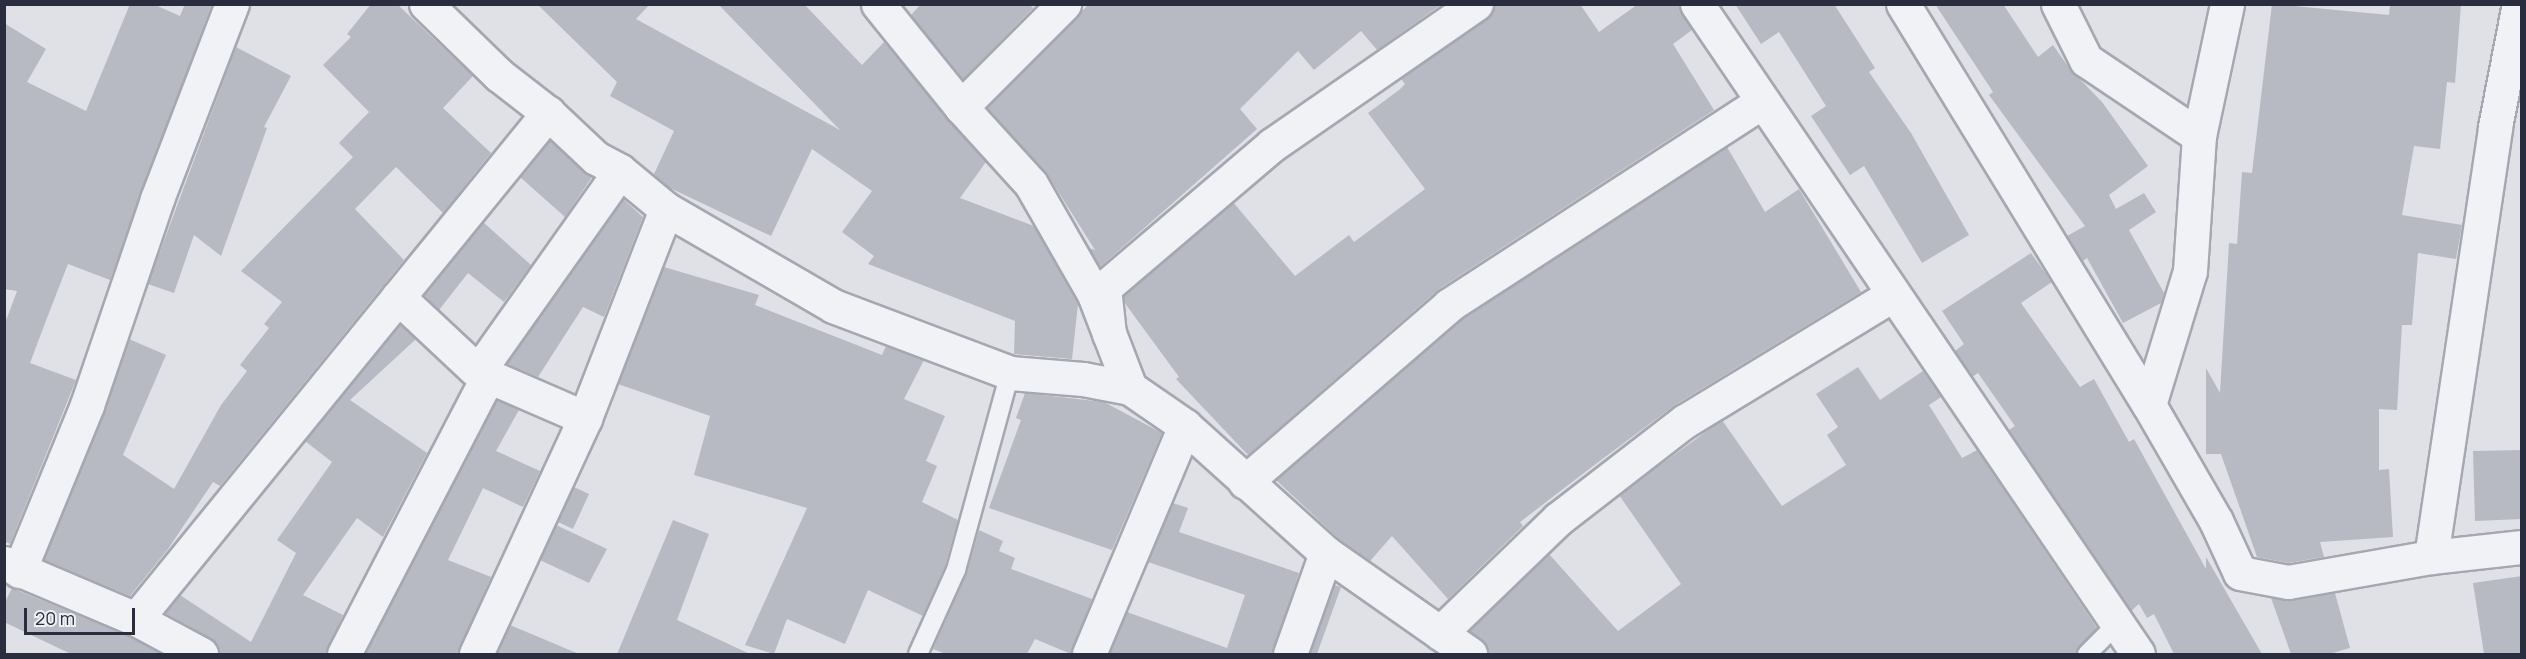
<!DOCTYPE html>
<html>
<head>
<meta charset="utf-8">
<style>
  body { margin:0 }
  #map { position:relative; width:2526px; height:659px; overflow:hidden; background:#dfe1e7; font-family:Manrope,sans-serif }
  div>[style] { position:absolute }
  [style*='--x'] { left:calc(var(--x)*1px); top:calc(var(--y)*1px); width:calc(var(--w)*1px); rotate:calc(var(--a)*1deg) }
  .building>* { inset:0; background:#b7bac3 }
  .roads { filter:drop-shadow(2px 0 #a5a7b1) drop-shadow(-2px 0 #a5a7b1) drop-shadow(0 2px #a5a7b1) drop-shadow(0 -2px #a5a7b1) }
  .lane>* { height:18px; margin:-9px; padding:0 9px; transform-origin:9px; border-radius:9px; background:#f1f2f6 }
  .street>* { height:33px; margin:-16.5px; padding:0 16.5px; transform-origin:16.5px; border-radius:16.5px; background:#f1f2f6 }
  span { translate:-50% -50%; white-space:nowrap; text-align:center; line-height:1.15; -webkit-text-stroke:4.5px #eef0f5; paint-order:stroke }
  .frame { position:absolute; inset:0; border:6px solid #2a2d3d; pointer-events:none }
  .scale { position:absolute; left:24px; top:608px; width:111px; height:27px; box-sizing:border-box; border:3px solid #2a2d3d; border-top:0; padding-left:8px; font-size:18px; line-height:21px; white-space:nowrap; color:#2a2d3d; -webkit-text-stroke:4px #eef0f5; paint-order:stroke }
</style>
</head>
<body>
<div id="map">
  <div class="building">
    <div style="clip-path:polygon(130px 4px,153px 4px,180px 16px,185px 4px,212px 4px,110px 280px,68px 264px,47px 318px,30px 363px,76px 380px,10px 544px,4px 541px,4px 326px,17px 291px,4px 289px,4px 23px,46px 49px,27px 82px,86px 111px)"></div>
    <div style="clip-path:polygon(371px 4px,397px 4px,473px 76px,443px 108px,491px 153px,443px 213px,396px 167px,355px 209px,404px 260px,220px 486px,213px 482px,168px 549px,130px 596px,44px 560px,104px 412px,129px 339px,166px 355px,123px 455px,174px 489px,221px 405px,247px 371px,240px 365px,269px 328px,264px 324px,282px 302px,241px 271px,353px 157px,339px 143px,369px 112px,323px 65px,351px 37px,347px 34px)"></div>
    <div style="clip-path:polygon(537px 4px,650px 4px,636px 19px,840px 130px,718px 4px,804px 4px,862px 65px,884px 42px,986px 162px,960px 198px,1034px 226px,1078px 304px,1072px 359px,1014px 354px,1015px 321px,868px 264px,874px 256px,842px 232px,872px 191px,812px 149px,771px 236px,668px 187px,654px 174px,674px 131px,610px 96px,617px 82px)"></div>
    <div style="clip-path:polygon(921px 4px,1029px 4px,1033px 8px,963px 79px,911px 15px)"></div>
    <div style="clip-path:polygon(1089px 4px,1442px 4px,1377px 50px,1361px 31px,1314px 70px,1298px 51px,1240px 109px,1257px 129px,1100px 267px,1089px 248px,1095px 250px,1047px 174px,987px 108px)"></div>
    <div style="clip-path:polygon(1494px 4px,1580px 4px,1599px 32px,1638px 4px,1678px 4px,1692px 30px,1673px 44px,1714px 110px,1439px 289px,1248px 455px,1176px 379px,1179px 377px,1124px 302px,1124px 296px,1233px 202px,1295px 276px,1349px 235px,1354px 242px,1425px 189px,1368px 113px,1399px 90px,1405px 84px,1401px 79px,1487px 19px)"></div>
    <div style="clip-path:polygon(1735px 4px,1834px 4px,1875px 68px,1869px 72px,1911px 133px,1969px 235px,1922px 263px,1864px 166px,1850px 175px,1811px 116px,1826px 106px,1779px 32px,1761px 44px)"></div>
    <div style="clip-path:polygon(1935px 4px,2003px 4px,2038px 57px,2053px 45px,2070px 69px,2102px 102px,2148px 166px,2109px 195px,2116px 209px,2144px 193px,2156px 212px,2129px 230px,2164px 293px,2161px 303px,2123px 323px,2087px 258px,2083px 261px,2067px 236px,2085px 226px,1989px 95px,1993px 92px)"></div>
    <div style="clip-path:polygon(2272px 4px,2389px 15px,2390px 4px,2461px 4px,2455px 83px,2447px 82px,2440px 149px,2414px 146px,2402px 215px,2462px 225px,2456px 259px,2418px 253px,2412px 325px,2402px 325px,2397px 410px,2379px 409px,2379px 470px,2389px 469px,2393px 537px,2320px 542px,2324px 557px,2288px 563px,2257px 557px,2221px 454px,2206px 454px,2206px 368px,2220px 393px,2229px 243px,2237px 244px,2242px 172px,2252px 173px)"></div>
    <div style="clip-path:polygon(236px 47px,291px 76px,264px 127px,267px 128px,221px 256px,194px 235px,174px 293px,148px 284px)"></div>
    <div style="clip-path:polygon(550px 140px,592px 177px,565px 217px,520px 177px)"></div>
    <div style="clip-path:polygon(1727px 147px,1765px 212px,1799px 189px,1861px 292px,1675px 405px,1597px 463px,1520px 522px,1523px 526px,1448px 599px,1392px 536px,1370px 561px,1338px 538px,1276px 480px,1460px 320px)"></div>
    <div style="clip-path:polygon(623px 199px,643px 217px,604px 317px,583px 307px,538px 377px,507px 364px)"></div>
    <div style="clip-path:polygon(483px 222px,531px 265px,504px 302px,468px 273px,439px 310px,424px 295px)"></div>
    <div style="clip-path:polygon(2031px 253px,2052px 282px,2021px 303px,2080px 387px,2094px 379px,2129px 442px,2134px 439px,2206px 569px,2206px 557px,2262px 654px,2174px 654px,2154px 614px,2147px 618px,2139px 604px,2131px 611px,2009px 430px,2015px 426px,1978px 373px,1972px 377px,1955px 351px,1964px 344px,1942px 311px)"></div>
    <div style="clip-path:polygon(664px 267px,759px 295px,755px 305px,882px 355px,886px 346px,924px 360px,904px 399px,945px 416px,926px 461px,937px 466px,922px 502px,958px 520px,945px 566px,923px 616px,868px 590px,845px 644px,787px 619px,774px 654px,745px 645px,807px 508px,694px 475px,710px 416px,618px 384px)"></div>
    <div style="clip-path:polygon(400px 324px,416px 339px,350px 400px,427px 453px,383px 537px,357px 518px,303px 595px,343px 615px,325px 654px,220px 654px,210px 638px,165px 613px,180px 595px,251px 642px,296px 553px,277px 540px,332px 462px,305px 441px)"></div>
    <div style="clip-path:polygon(1858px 367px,1880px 400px,1923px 371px,1941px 397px,1929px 405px,1962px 458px,1977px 450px,2097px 628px,2076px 654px,1489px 654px,1487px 646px,1469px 631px,1549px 554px,1618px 631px,1681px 584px,1619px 495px,1722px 420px,1782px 506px,1846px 465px,1827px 435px,1838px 427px,1816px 394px)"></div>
    <div style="clip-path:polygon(1025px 393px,1104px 402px,1162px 433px,1112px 550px,989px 508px,1021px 420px,1016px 418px)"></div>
    <div style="clip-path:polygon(497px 400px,519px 410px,496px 451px,540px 471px,523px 507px,483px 488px,448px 560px,491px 577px,457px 654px,365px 654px)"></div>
    <div style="clip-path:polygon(2522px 450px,2522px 519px,2475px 521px,2473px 451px)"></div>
    <div style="clip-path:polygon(574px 487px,589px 494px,573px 529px,558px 522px)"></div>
    <div style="clip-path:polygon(1173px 503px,1188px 508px,1179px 532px,1299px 573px,1272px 654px,1109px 654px,1127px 612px,1227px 648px,1245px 595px,1148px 562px)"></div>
    <div style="clip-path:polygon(673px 520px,709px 534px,677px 620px,750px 654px,617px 654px)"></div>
    <div style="clip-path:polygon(556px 525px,607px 549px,589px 583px,540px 560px)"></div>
    <div style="clip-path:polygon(979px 530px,1003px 541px,999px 551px,1015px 558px,1011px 569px,1092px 599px,1071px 654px,1035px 639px,1027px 654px,946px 654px,933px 649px,966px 575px)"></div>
    <div style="clip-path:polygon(2522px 576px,2522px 654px,2484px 654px,2473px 583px)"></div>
    <div style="clip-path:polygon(1334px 585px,1341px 587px,1317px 654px,1310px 654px)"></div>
    <div style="clip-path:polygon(12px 588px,128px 636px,162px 654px,71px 654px,4px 622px,4px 604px)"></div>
    <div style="clip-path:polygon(2335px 593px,2350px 648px,2329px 654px,2291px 654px,2271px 598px,2291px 601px)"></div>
    <div style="clip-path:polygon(510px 625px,579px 654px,496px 654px)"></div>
  </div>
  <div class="roads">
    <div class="lane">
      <div style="--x:918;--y:654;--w:92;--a:-65.7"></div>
      <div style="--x:956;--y:570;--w:204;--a:-74.7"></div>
      <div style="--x:2087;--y:654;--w:38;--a:-45"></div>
      <div style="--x:2114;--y:627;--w:10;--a:-119"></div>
    </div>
    <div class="street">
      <div style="--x:426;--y:4;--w:102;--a:44.2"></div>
      <div style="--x:499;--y:75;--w:62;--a:37.8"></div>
      <div style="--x:548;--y:113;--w:66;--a:43.2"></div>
      <div style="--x:596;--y:158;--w:27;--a:28"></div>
      <div style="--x:620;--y:171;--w:60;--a:39.6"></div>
      <div style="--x:666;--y:209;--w:193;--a:30.1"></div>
      <div style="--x:833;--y:306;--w:189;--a:20.7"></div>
      <div style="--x:1010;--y:373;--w:73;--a:4.7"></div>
      <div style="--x:1083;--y:379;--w:48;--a:10.8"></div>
      <div style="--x:1130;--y:388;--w:67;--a:34.6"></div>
      <div style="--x:1185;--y:426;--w:190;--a:42"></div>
      <div style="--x:1326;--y:553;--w:176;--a:35"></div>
      <div style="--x:878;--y:4;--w:132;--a:51.1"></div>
      <div style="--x:961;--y:107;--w:104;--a:47.7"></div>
      <div style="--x:1031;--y:184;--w:127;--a:60.2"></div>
      <div style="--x:1094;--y:294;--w:101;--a:69"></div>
      <div style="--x:1697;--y:4;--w:785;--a:55.84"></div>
      <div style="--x:1903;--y:4;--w:470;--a:58.5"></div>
      <div style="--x:2149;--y:405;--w:134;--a:60"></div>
      <div style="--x:2216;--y:521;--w:57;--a:65.2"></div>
      <div style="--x:2240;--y:573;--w:49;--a:10.6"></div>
      <div style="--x:2288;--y:582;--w:145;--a:-9.9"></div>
      <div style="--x:2431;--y:557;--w:92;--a:-6.3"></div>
      <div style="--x:2058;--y:4;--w:63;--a:63.4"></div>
      <div style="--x:2086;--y:60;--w:136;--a:33.9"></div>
      <div style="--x:961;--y:107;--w:146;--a:-45"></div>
      <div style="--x:398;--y:297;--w:104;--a:43.1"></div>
      <div style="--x:1109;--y:334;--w:46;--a:-96.2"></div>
      <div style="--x:1104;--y:288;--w:221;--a:-40.4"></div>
      <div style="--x:1272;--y:145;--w:248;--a:-34.7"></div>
      <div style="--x:488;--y:376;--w:106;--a:23.4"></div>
      <div style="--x:2149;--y:405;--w:140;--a:-73"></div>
      <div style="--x:2190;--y:271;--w:135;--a:-86.2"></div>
      <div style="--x:2199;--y:136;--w:135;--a:-78"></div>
      <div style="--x:1245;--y:482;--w:270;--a:-40.9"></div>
      <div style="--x:1449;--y:305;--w:372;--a:-33"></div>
      <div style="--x:2431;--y:557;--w:435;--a:-81.5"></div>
      <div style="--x:2495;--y:127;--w:125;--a:-79"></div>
      <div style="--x:4;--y:563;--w:143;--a:23"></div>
      <div style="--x:136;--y:619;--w:74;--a:28.3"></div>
      <div style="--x:19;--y:571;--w:179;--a:-67.7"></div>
      <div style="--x:87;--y:405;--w:218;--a:-71.2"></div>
      <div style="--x:157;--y:199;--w:209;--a:-69"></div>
      <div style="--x:136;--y:619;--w:653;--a:-50.85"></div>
      <div style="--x:1440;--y:633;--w:164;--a:-44"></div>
      <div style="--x:1558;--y:519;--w:160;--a:-37.7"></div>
      <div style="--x:1685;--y:421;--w:242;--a:-31.3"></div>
      <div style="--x:344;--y:654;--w:313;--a:-62.6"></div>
      <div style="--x:488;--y:376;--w:16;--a:-150"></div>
      <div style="--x:474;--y:368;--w:16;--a:-35"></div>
      <div style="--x:487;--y:359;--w:230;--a:-54.7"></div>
      <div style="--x:476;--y:654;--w:260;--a:-65.2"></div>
      <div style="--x:585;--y:418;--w:224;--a:-68.8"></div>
      <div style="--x:1089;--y:654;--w:247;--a:-67.2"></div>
      <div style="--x:1290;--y:654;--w:107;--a:-70.4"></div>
    </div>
  </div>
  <div class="frame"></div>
  <div class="scale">20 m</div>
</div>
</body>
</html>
